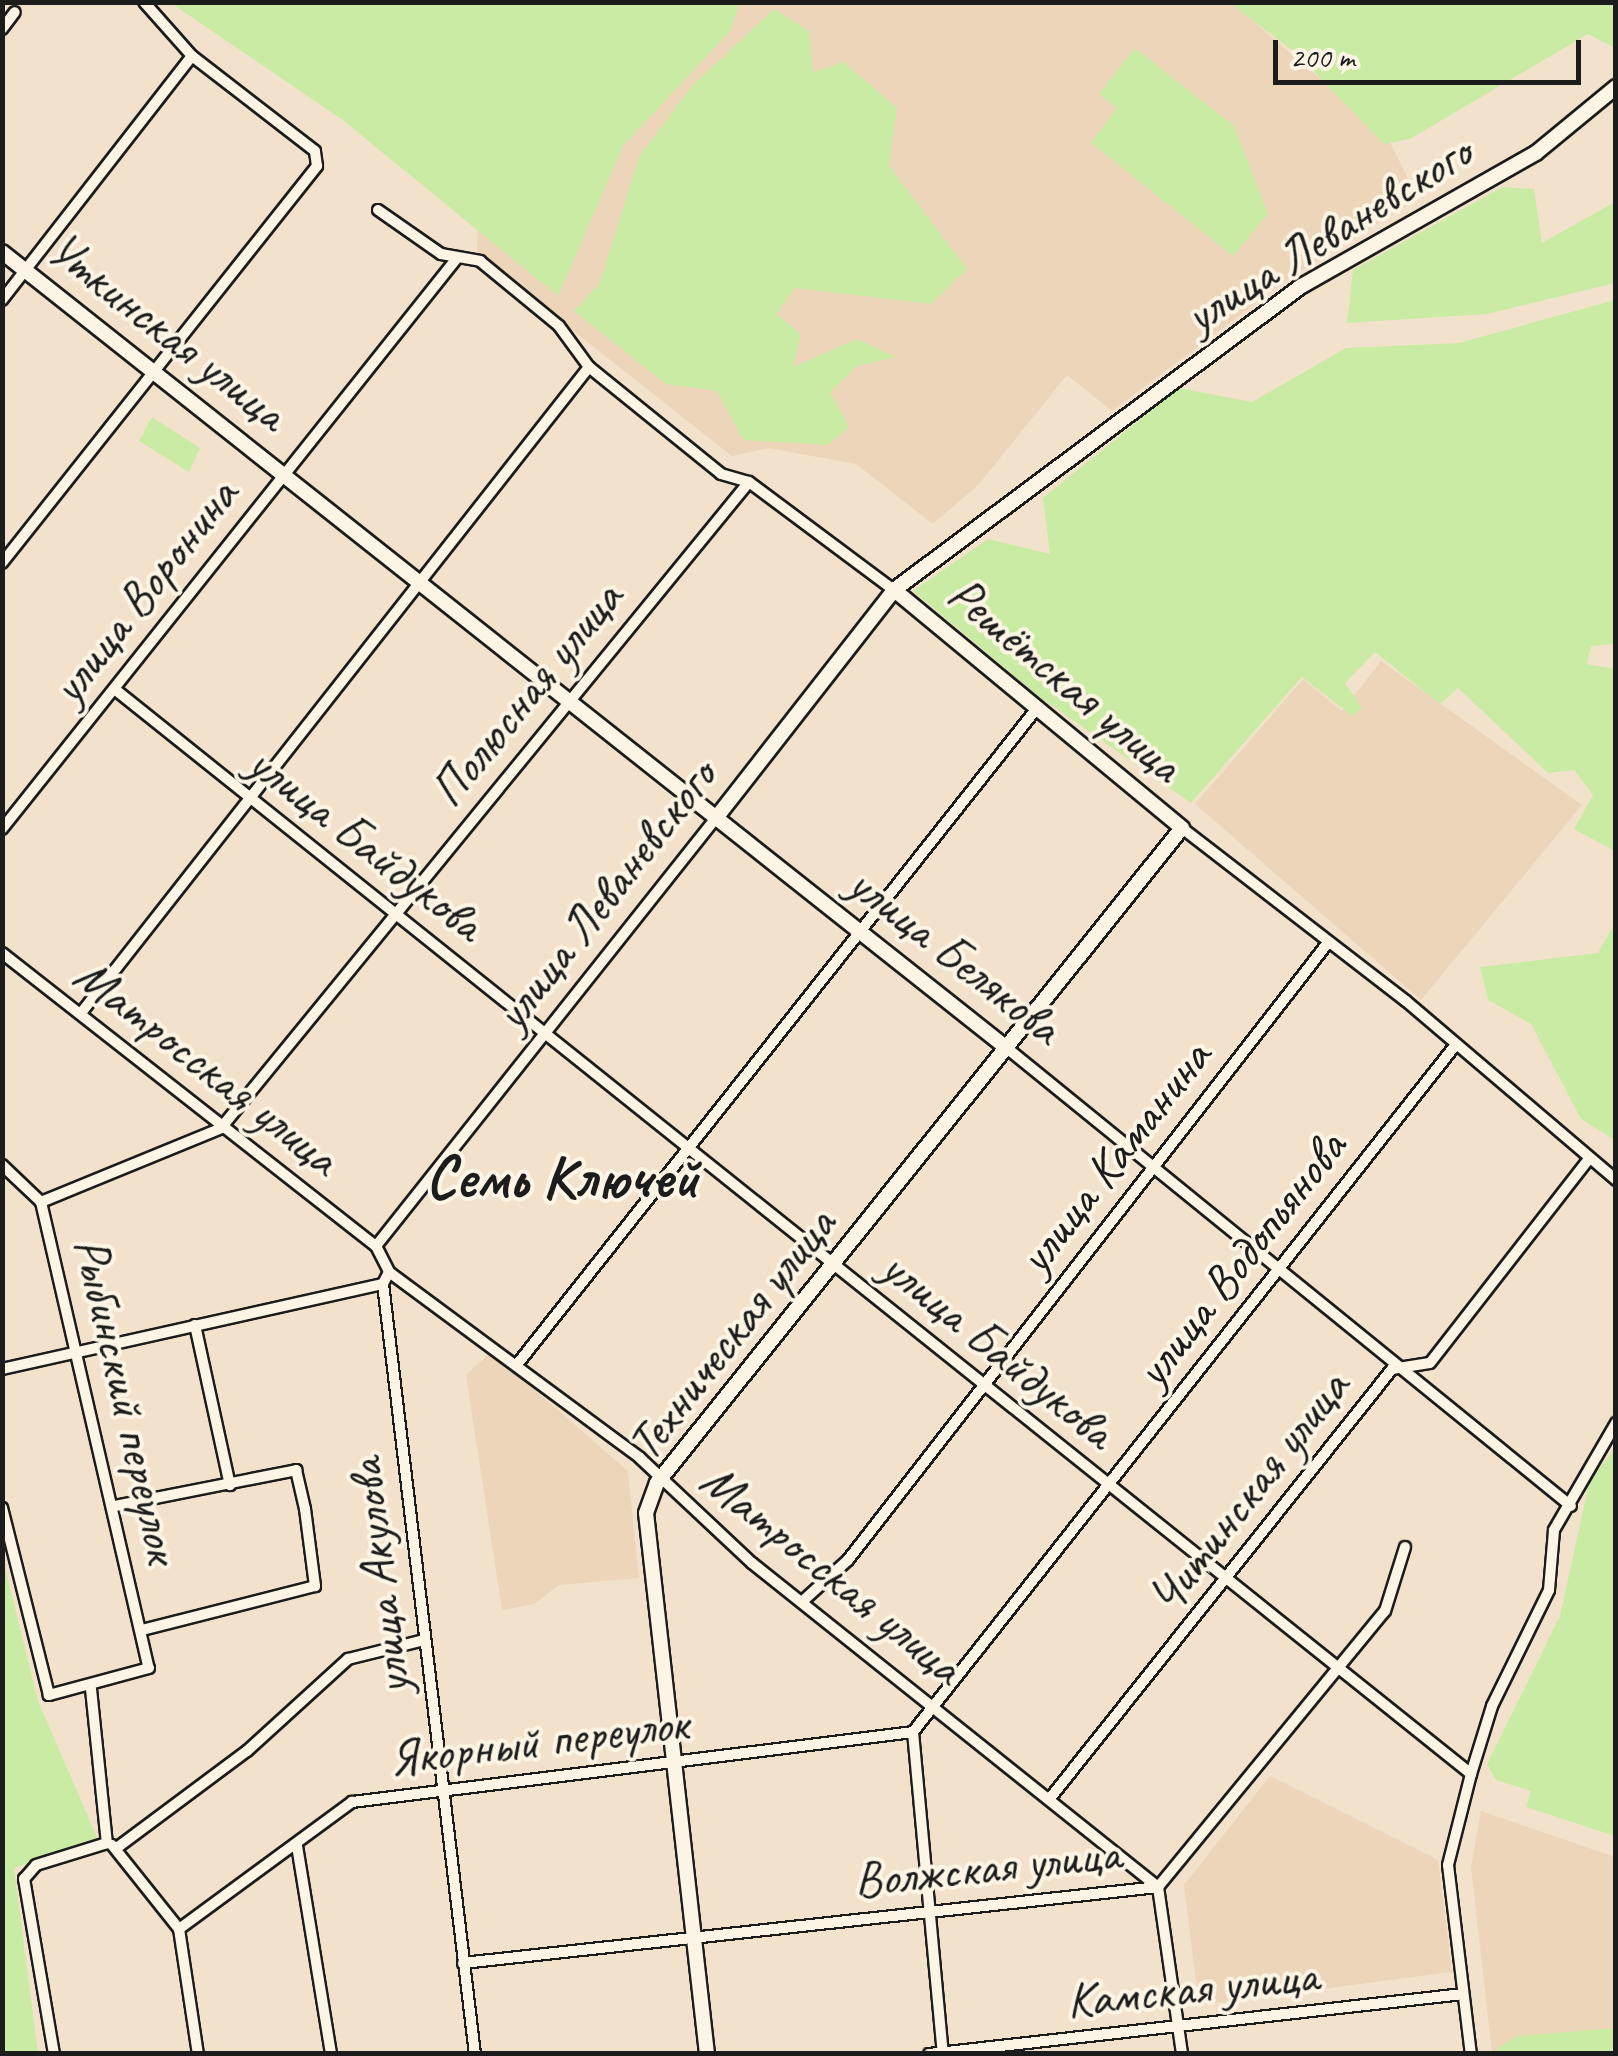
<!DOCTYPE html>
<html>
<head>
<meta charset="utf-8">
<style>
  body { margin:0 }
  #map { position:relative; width:1618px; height:2056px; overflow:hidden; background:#f3e2cb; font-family:Caveat,sans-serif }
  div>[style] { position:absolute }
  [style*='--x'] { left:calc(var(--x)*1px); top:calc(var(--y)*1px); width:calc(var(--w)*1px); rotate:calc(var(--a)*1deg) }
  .built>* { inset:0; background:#ecd5b9 }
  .green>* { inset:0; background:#caeba3 }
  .roads { filter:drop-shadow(2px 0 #1c1c1c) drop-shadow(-2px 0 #1c1c1c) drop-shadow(0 2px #1c1c1c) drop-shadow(0 -2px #1c1c1c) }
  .street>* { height:10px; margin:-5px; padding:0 5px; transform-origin:5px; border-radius:5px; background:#fcf5e5 }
  .secondary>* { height:14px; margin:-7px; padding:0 7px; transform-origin:7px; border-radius:7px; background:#fcf5e5 }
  span { translate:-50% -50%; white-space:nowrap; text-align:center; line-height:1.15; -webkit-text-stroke:8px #fcf5e5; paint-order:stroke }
  .street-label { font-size:50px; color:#1c1c1c }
  .district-label { font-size:60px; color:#1c1c1c; font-weight:700 }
  .frame { position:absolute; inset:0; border:5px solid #1c1c1c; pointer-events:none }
  .scale { position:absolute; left:1273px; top:40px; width:308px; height:45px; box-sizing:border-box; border:5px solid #1c1c1c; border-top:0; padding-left:12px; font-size:30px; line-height:35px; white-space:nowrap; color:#1c1c1c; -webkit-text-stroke:8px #fcf5e5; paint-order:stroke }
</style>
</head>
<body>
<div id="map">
  <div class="built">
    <div style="clip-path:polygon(587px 3px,1232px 3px,1387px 136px,1418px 199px,1292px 276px,1112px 411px,1067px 375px,979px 484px,933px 524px,856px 464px,768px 448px,732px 456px,477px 255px,478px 217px)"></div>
    <div style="clip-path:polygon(1381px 661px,1582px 805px,1421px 1000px,1195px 804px,1303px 679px,1342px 711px)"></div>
    <div style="clip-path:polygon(491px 1352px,628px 1471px,639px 1578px,559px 1585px,534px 1604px,502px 1610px,466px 1375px)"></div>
    <div style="clip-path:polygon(1270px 1776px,1438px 1860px,1452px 1972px,1199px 2005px,1184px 1885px)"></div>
    <div style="clip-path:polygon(1481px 1811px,1615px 1857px,1615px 2053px,1492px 2053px,1471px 1867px)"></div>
  </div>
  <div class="green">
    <div style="clip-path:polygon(171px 3px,739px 3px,731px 30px,623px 146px,558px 296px,344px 121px)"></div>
    <div style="clip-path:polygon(1230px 3px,1615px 3px,1615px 48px,1588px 34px,1410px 139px,1384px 144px,1297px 54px)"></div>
    <div style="clip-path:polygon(774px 9px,809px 31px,813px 72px,844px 62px,897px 108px,889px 166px,967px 269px,931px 304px,795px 288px,776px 314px,801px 334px,793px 367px,857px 339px,896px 357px,857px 366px,830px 392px,849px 427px,828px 445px,743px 440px,717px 391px,666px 384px,574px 311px,600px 283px,639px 157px,692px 86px)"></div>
    <div style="clip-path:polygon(1135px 48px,1234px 126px,1268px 214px,1233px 256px,1091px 143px,1117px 108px,1099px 94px)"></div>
    <div style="clip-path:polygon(1502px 187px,1534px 189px,1542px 243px,1615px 202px,1615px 283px,1487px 314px,1347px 323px,1353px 270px)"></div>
    <div style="clip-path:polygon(1615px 300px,1615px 644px,1591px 646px,1587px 664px,1615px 669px,1615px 851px,1574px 829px,1593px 795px,1574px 770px,1548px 773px,1458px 688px,1440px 704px,1375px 652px,1345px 683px,1362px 708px,1352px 716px,1302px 677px,1191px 803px,1037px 695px,913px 591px,988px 539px,1050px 554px,1043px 498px,1179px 388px,1252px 402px,1346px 348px,1459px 343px)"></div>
    <div style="clip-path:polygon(152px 417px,200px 448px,189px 472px,139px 441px)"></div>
    <div style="clip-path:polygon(1615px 923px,1615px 1140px,1581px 1119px,1531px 1024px,1488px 1000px,1480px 967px,1598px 953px)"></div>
    <div style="clip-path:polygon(1615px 1449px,1615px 1836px,1526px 1807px,1531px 1791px,1496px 1780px,1487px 1764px,1560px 1616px,1590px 1479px)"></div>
    <div style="clip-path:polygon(2px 1555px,38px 1701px,99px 1842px,14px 1868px,38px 2053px,3px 2053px)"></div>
    <div style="clip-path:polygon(1615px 2028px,1615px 2053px,1492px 2053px,1516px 2036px)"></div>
  </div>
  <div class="roads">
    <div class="street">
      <div style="--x:2;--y:29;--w:21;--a:-53"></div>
      <div style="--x:378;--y:210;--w:77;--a:34.9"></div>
      <div style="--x:441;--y:254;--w:40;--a:10"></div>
      <div style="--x:480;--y:261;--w:102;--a:39.4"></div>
      <div style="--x:559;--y:326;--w:51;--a:53.8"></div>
      <div style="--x:589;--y:367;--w:170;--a:39"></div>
      <div style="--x:721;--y:474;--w:29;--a:16"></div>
      <div style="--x:749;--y:482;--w:181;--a:36.7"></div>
      <div style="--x:2;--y:300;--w:309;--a:-52.1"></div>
      <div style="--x:2;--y:563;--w:507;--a:-51.57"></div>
      <div style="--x:317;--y:166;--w:15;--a:-98"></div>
      <div style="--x:315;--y:151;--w:155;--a:-142.3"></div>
      <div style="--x:192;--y:56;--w:72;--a:-131.6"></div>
      <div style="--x:117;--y:691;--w:1734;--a:38.65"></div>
      <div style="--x:1471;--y:1774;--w:94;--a:104.2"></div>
      <div style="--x:1448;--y:1865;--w:190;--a:83.1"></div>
      <div style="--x:1182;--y:828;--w:283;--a:37.7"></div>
      <div style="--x:1406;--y:1001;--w:276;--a:40.4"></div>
      <div style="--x:2;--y:829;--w:730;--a:-51.45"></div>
      <div style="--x:2;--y:953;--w:475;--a:38.1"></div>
      <div style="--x:376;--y:1246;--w:29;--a:63"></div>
      <div style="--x:389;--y:1272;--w:312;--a:36.5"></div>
      <div style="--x:640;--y:1458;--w:154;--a:43.2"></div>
      <div style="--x:752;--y:1563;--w:519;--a:38.59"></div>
      <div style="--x:1158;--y:1887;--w:169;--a:81.8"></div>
      <div style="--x:81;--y:1013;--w:822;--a:-51.82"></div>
      <div style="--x:1008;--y:1049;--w:725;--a:39.07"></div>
      <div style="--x:2;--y:1165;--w:54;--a:43.5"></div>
      <div style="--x:41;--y:1202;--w:478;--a:77"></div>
      <div style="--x:149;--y:1668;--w:104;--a:164.9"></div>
      <div style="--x:49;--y:1695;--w:193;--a:-104.1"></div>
      <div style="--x:41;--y:1202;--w:195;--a:-22.3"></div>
      <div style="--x:221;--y:1128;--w:834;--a:-50.74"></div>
      <div style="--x:376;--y:1246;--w:547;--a:-51.54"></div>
      <div style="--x:389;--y:1272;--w:13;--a:117"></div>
      <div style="--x:383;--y:1284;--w:775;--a:83.19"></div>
      <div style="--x:195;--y:1325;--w:164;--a:77.7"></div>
      <div style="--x:519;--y:1362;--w:836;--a:-51.61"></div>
      <div style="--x:2;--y:1369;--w:390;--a:-12.6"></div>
      <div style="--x:115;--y:1506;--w:185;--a:-11.2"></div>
      <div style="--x:296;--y:1470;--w:40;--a:77"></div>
      <div style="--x:305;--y:1509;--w:78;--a:82.6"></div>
      <div style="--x:315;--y:1586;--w:178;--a:165.7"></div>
      <div style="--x:805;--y:1599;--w:58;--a:-42.2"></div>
      <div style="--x:848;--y:1560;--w:780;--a:-52.13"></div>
      <div style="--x:91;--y:1689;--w:155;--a:84.1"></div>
      <div style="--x:913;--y:1732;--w:323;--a:84.7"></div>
      <div style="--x:1471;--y:1774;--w:71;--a:-72.8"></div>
      <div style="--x:1492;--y:1706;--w:129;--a:-63.8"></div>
      <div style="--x:1549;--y:1590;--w:60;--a:-85.2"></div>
      <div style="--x:1554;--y:1530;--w:124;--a:-59.9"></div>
      <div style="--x:1051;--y:1797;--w:547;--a:-51.45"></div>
      <div style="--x:1392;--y:1369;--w:38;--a:-9"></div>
      <div style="--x:1430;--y:1363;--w:257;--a:-52.1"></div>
      <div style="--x:112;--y:1845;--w:107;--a:51.4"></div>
      <div style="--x:179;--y:1929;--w:126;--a:81.4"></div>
      <div style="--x:297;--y:1846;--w:211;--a:80.7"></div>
      <div style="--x:118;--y:1847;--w:161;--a:-36.7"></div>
      <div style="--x:247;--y:1751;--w:137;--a:-42.3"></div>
      <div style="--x:348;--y:1659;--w:78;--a:-14"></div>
      <div style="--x:179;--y:1929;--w:215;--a:-36.3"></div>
      <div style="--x:352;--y:1802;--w:565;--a:-7.11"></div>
      <div style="--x:913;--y:1732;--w:873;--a:-51.7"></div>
      <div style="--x:463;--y:1963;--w:699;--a:-6.24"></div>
      <div style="--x:1158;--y:1887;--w:357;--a:-50.6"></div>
      <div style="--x:1385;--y:1611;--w:67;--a:-72.6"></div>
      <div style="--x:54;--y:2054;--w:178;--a:-99.7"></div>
      <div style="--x:24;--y:1879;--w:18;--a:-49"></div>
      <div style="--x:36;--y:1865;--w:74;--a:-17.2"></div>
      <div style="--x:929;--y:2054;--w:537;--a:-6.41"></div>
    </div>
    <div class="secondary">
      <div style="--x:2;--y:252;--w:1283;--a:38.39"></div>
      <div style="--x:716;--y:818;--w:289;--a:-52"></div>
      <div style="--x:894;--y:590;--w:507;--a:-36.73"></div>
      <div style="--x:1300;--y:287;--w:271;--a:-29.6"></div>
      <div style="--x:1536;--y:153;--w:104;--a:-39.5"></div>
      <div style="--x:707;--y:2054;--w:544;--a:-96.43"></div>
      <div style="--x:646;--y:1513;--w:32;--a:-70"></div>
      <div style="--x:657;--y:1483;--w:839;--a:-51.29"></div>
      <div style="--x:1182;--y:828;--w:374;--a:-140.4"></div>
    </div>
  </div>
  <div class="street-label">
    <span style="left:1328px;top:234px;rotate:-32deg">улица Леваневского</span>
    <span style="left:167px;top:331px;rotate:38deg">Уткинская улица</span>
    <span style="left:144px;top:591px;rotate:-52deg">улица Воронина</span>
    <span style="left:1065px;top:679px;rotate:40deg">Решётская улица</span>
    <span style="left:526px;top:694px;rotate:-51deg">Полюсная улица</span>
    <span style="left:366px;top:843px;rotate:38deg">улица Байдукова</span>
    <span style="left:605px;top:895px;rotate:-52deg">улица Леваневского</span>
    <span style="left:955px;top:955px;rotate:38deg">улица Белякова</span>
    <span style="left:207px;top:1066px;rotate:38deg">Матросская улица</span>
    <span style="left:1114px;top:1157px;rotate:-52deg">улица Каманина</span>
    <span style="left:1240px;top:1259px;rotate:-52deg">улица Водопьянова</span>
    <span style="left:731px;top:1334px;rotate:-52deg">Техническая улица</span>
    <span style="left:998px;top:1349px;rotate:39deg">улица Байдукова</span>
    <span style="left:127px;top:1400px;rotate:77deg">Рыбинский переулок</span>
    <span style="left:1248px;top:1492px;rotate:-52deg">Читинская улица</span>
    <span style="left:832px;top:1573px;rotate:39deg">Матросская улица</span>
    <span style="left:379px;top:1577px;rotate:-97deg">улица Акулова</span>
    <span style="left:538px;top:1741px;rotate:-7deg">Якорный переулок</span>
    <span style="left:987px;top:1867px;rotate:-6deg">Волжская улица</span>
    <span style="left:1192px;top:1988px;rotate:-6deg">Камская улица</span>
  </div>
  <div class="district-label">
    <span style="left:562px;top:1177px">Семь Ключей</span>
  </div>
  <div class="frame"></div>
  <div class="scale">200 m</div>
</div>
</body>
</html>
